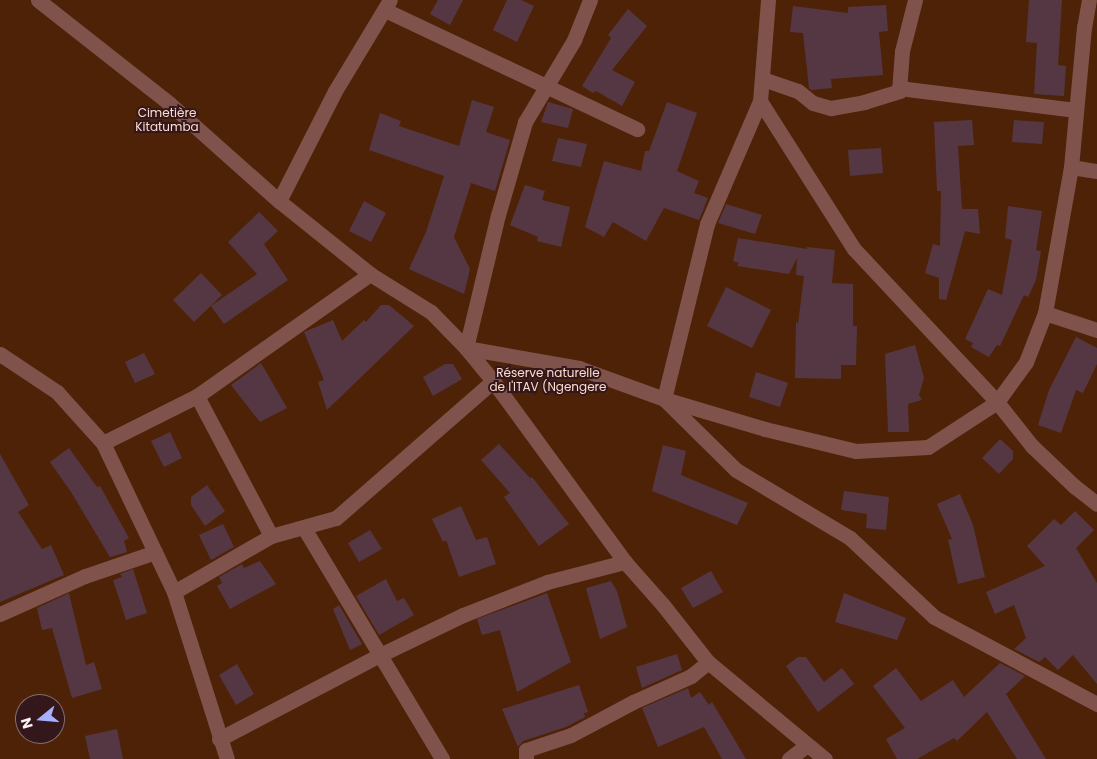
<!DOCTYPE html>
<html>
<head>
<meta charset="utf-8">
<style>
  body { margin:0 }
  #map { position:relative; width:1097px; height:759px; overflow:hidden; background:#33171b; font-family:Poppins,sans-serif }
  div>[style] { position:absolute }
  [style*='--x'] { left:calc(var(--x)*1px); top:calc(var(--y)*1px); width:calc(var(--w)*1px); rotate:calc(var(--a)*1deg) }
  .green>* { inset:0; background:#4e2207 }
  .building>* { inset:0; background:#553744 }
  .street>* { height:15px; margin:-7.5px; padding:0 7.5px; transform-origin:7.5px; border-radius:7.5px; background:#7f524b }
  span { translate:-50% -50%; white-space:nowrap; text-align:center; line-height:1.15; -webkit-text-stroke:4px #33171b; paint-order:stroke }
  .park-label { font-size:12px; color:#fedccc }
  .north { position:absolute; left:15px; top:694px; width:50px; height:50px; box-sizing:border-box; background:#33171b; border:1px solid #846e71; border-radius:50%; rotate:253deg; font-size:14px; font-weight:700; line-height:20px; text-align:center; color:#fdf1f2 }
  .north::after { content:''; display:block; margin:auto; width:18px; height:22px; background:#a7b0fc; clip-path:polygon(50% 0,100% 100%,50% 72%,0 100%) }
</style>
</head>
<body>
<div id="map">
  <div class="green">
    <div style="clip-path:polygon(evenodd,0 0,1097px 0,1097px 759px,0 759px,0 0,25px 704px,55px 704px,55px 734px,25px 734px,25px 704px)"></div>
  </div>
  <div class="building">
    <div style="clip-path:polygon(438px 0,463px 0,450px 25px,430px 14px)"></div>
    <div style="clip-path:polygon(507px 0,521px 0,534px 6px,517px 42px,493px 30px)"></div>
    <div style="clip-path:polygon(1029px 0,1062px 0,1058px 65px,1066px 66px,1064px 96px,1034px 94px,1037px 43px,1026px 42px)"></div>
    <div style="clip-path:polygon(886px 5px,888px 31px,879px 32px,883px 75px,831px 79px,832px 88px,811px 90px,809px 88px,803px 33px,790px 32px,793px 6px,848px 13px,848px 7px)"></div>
    <div style="clip-path:polygon(628px 9px,647px 26px,612px 70px,635px 82px,622px 106px,596px 91px,593px 93px,582px 86px,611px 38px,608px 35px)"></div>
    <div style="clip-path:polygon(472px 100px,494px 107px,486px 132px,510px 140px,495px 191px,471px 183px,454px 237px,470px 269px,464px 294px,409px 269px,426px 232px,444px 176px,369px 150px,380px 113px,401px 121px,399px 126px,459px 146px)"></div>
    <div style="clip-path:polygon(548px 102px,573px 109px,568px 128px,541px 122px)"></div>
    <div style="clip-path:polygon(667px 102px,697px 113px,677px 171px,699px 181px,694px 193px,708px 198px,699px 220px,664px 208px,646px 241px,613px 222px,604px 237px,585px 227px,604px 161px,641px 171px,645px 151px,649px 151px)"></div>
    <div style="clip-path:polygon(972px 120px,974px 145px,958px 146px,962px 209px,978px 209px,980px 234px,965px 231px,946px 300px,939px 299px,939px 278px,925px 273px,933px 244px,940px 246px,941px 191px,937px 191px,934px 122px)"></div>
    <div style="clip-path:polygon(1014px 120px,1044px 122px,1042px 144px,1012px 142px)"></div>
    <div style="clip-path:polygon(558px 138px,587px 144px,581px 167px,552px 161px)"></div>
    <div style="clip-path:polygon(881px 148px,883px 173px,850px 176px,848px 150px)"></div>
    <div style="clip-path:polygon(525px 185px,545px 191px,542px 200px,570px 207px,561px 247px,537px 241px,538px 237px,510px 225px)"></div>
    <div style="clip-path:polygon(364px 201px,386px 213px,371px 242px,349px 231px)"></div>
    <div style="clip-path:polygon(726px 204px,762px 215px,755px 234px,718px 223px)"></div>
    <div style="clip-path:polygon(1008px 206px,1042px 211px,1036px 250px,1041px 251px,1036px 280px,1028px 297px,1024px 295px,1000px 346px,997px 345px,989px 357px,971px 347px,973px 343px,965px 339px,988px 289px,1002px 295px,1012px 240px,1005px 238px)"></div>
    <div style="clip-path:polygon(259px 212px,278px 231px,264px 244px,288px 280px,224px 324px,211px 306px,257px 274px,228px 242px)"></div>
    <div style="clip-path:polygon(738px 238px,807px 249px,807px 247px,835px 250px,832px 283px,853px 284px,853px 326px,857px 326px,856px 365px,841px 365px,841px 379px,795px 378px,796px 322px,798px 324px,804px 276px,796px 275px,797px 258px,789px 274px,737px 266px,739px 263px,733px 261px)"></div>
    <div style="clip-path:polygon(201px 273px,222px 295px,194px 322px,173px 300px)"></div>
    <div style="clip-path:polygon(726px 287px,771px 310px,752px 348px,707px 326px)"></div>
    <div style="clip-path:polygon(381px 305px,389px 305px,414px 326px,327px 410px,318px 382px,324px 380px,304px 332px,333px 320px,342px 341px,364px 320px,366px 322px)"></div>
    <div style="clip-path:polygon(1076px 337px,1097px 348px,1097px 364px,1083px 393px,1076px 390px,1061px 433px,1038px 425px,1049px 390px)"></div>
    <div style="clip-path:polygon(915px 345px,924px 378px,919px 395px,922px 400px,908px 404px,909px 432px,888px 432px,885px 354px)"></div>
    <div style="clip-path:polygon(144px 353px,155px 374px,135px 383px,125px 362px)"></div>
    <div style="clip-path:polygon(261px 363px,287px 408px,260px 422px,231px 385px)"></div>
    <div style="clip-path:polygon(445px 364px,453px 364px,462px 379px,433px 396px,423px 377px)"></div>
    <div style="clip-path:polygon(756px 372px,788px 383px,780px 407px,749px 397px)"></div>
    <div style="clip-path:polygon(170px 432px,182px 458px,164px 467px,151px 441px)"></div>
    <div style="clip-path:polygon(1000px 439px,1013px 451px,1013px 459px,999px 474px,982px 458px)"></div>
    <div style="clip-path:polygon(499px 444px,530px 478px,532px 477px,569px 524px,539px 546px,504px 497px,510px 493px,481px 460px)"></div>
    <div style="clip-path:polygon(663px 445px,686px 451px,681px 475px,748px 503px,737px 525px,652px 491px)"></div>
    <div style="clip-path:polygon(69px 448px,97px 487px,100px 486px,129px 538px,124px 541px,127px 552px,110px 557px,71px 492px,50px 462px)"></div>
    <div style="clip-path:polygon(0 454px,29px 505px,18px 512px,42px 549px,51px 545px,64px 575px,0 602px)"></div>
    <div style="clip-path:polygon(207px 485px,225px 511px,205px 526px,191px 505px,191px 497px)"></div>
    <div style="clip-path:polygon(844px 491px,889px 497px,886px 530px,866px 528px,867px 514px,841px 510px)"></div>
    <div style="clip-path:polygon(960px 494px,973px 525px,985px 577px,958px 584px,948px 540px,952px 539px,937px 504px)"></div>
    <div style="clip-path:polygon(461px 506px,476px 540px,487px 537px,496px 564px,459px 577px,446px 540px,443px 542px,432px 519px)"></div>
    <div style="clip-path:polygon(1075px 511px,1094px 530px,1076px 548px,1097px 583px,1097px 684px,1073px 655px,1058px 670px,1045px 657px,1039px 662px,1014px 649px,1026px 638px,1014px 605px,995px 614px,986px 592px,1045px 566px,1027px 546px,1054px 519px,1061px 525px)"></div>
    <div style="clip-path:polygon(223px 524px,234px 547px,211px 560px,199px 535px)"></div>
    <div style="clip-path:polygon(370px 530px,382px 549px,359px 562px,348px 543px)"></div>
    <div style="clip-path:polygon(260px 561px,276px 584px,230px 609px,217px 586px,222px 583px,219px 577px,242px 564px,244px 568px)"></div>
    <div style="clip-path:polygon(133px 569px,147px 613px,126px 620px,113px 580px,122px 577px,120px 574px)"></div>
    <div style="clip-path:polygon(711px 571px,723px 592px,693px 608px,681px 588px)"></div>
    <div style="clip-path:polygon(386px 579px,397px 601px,404px 598px,414px 615px,379px 635px,356px 596px)"></div>
    <div style="clip-path:polygon(611px 581px,617px 591px,627px 627px,600px 639px,586px 588px)"></div>
    <div style="clip-path:polygon(69px 593px,86px 665px,94px 662px,102px 689px,72px 698px,52px 628px,42px 630px,37px 608px)"></div>
    <div style="clip-path:polygon(547px 593px,571px 662px,517px 692px,500px 630px,482px 635px,477px 619px)"></div>
    <div style="clip-path:polygon(844px 593px,906px 618px,897px 640px,835px 622px)"></div>
    <div style="clip-path:polygon(339px 605px,362px 644px,350px 650px,333px 609px)"></div>
    <div style="clip-path:polygon(677px 654px,682px 670px,642px 688px,636px 667px)"></div>
    <div style="clip-path:polygon(798px 657px,806px 657px,824px 682px,842px 668px,854px 684px,818px 712px,786px 666px)"></div>
    <div style="clip-path:polygon(1000px 663px,1025px 676px,1006px 694px,1046px 759px,1017px 759px,987px 712px,957px 741px,954px 738px,917px 759px,897px 759px,886px 739px,905px 728px,873px 686px,896px 668px,921px 701px,953px 680px,964px 697px)"></div>
    <div style="clip-path:polygon(237px 664px,254px 694px,236px 705px,219px 675px)"></div>
    <div style="clip-path:polygon(579px 685px,588px 712px,584px 713px,585px 717px,566px 727px,523px 741px,518px 747px,502px 709px)"></div>
    <div style="clip-path:polygon(688px 688px,691px 698px,700px 692px,709px 705px,712px 702px,746px 759px,722px 759px,704px 727px,658px 747px,642px 708px)"></div>
    <div style="clip-path:polygon(117px 729px,123px 759px,90px 759px,85px 736px)"></div>
  </div>
  <div class="street">
    <div style="--x:38;--y:0;--w:168;--a:38.2"></div>
    <div style="--x:170;--y:104;--w:146;--a:41.7"></div>
    <div style="--x:279;--y:201;--w:117;--a:38.7"></div>
    <div style="--x:370;--y:274;--w:72;--a:31.9"></div>
    <div style="--x:431;--y:312;--w:50;--a:45.8"></div>
    <div style="--x:466;--y:348;--w:43;--a:50.7"></div>
    <div style="--x:493;--y:381;--w:224;--a:53.9"></div>
    <div style="--x:625;--y:562;--w:57;--a:48.5"></div>
    <div style="--x:663;--y:605;--w:73;--a:51.7"></div>
    <div style="--x:708;--y:662;--w:152;--a:39.7"></div>
    <div style="--x:768;--y:0;--w:101;--a:94.5"></div>
    <div style="--x:760;--y:101;--w:134;--a:113.3"></div>
    <div style="--x:707;--y:224;--w:180;--a:103.8"></div>
    <div style="--x:664;--y:399;--w:101;--a:44.6"></div>
    <div style="--x:736;--y:470;--w:133;--a:30.8"></div>
    <div style="--x:850;--y:538;--w:115;--a:43.2"></div>
    <div style="--x:934;--y:617;--w:185;--a:28.1"></div>
    <div style="--x:385;--y:10;--w:279;--a:25.3"></div>
    <div style="--x:763;--y:79;--w:37;--a:19"></div>
    <div style="--x:798;--y:91;--w:19;--a:39"></div>
    <div style="--x:813;--y:103;--w:19;--a:16"></div>
    <div style="--x:831;--y:108;--w:34;--a:-10"></div>
    <div style="--x:864;--y:102;--w:37;--a:-17"></div>
    <div style="--x:899;--y:91;--w:40;--a:-85.7"></div>
    <div style="--x:902;--y:51;--w:53;--a:-75.7"></div>
    <div style="--x:899;--y:88;--w:178;--a:7.1"></div>
    <div style="--x:760;--y:101;--w:175;--a:57.6"></div>
    <div style="--x:854;--y:249;--w:209;--a:46.9"></div>
    <div style="--x:997;--y:402;--w:56;--a:51.5"></div>
    <div style="--x:1032;--y:446;--w:58;--a:43.6"></div>
    <div style="--x:1074;--y:486;--w:29;--a:38"></div>
    <div style="--x:1071;--y:167;--w:26;--a:9"></div>
    <div style="--x:279;--y:201;--w:123;--a:-63"></div>
    <div style="--x:335;--y:91;--w:106;--a:-58.9"></div>
    <div style="--x:1045;--y:313;--w:55;--a:18.1"></div>
    <div style="--x:466;--y:348;--w:115;--a:10"></div>
    <div style="--x:579;--y:368;--w:90;--a:20"></div>
    <div style="--x:664;--y:399;--w:105;--a:16.5"></div>
    <div style="--x:765;--y:429;--w:94;--a:13.6"></div>
    <div style="--x:856;--y:451;--w:72;--a:-3.2"></div>
    <div style="--x:928;--y:447;--w:82;--a:-33.1"></div>
    <div style="--x:997;--y:402;--w:49;--a:-54.1"></div>
    <div style="--x:1026;--y:362;--w:53;--a:-68.8"></div>
    <div style="--x:1045;--y:313;--w:148;--a:-79.9"></div>
    <div style="--x:1071;--y:167;--w:140;--a:-84.7"></div>
    <div style="--x:1084;--y:28;--w:28;--a:-80"></div>
    <div style="--x:466;--y:348;--w:137;--a:-76.5"></div>
    <div style="--x:498;--y:215;--w:97;--a:-73.8"></div>
    <div style="--x:525;--y:122;--w:96;--a:-59.1"></div>
    <div style="--x:574;--y:40;--w:43;--a:-68.2"></div>
    <div style="--x:0;--y:354;--w:69;--a:33.7"></div>
    <div style="--x:57;--y:392;--w:69;--a:48"></div>
    <div style="--x:103;--y:443;--w:165;--a:64.5"></div>
    <div style="--x:174;--y:592;--w:175;--a:72.4"></div>
    <div style="--x:197;--y:396;--w:158;--a:62.1"></div>
    <div style="--x:103;--y:443;--w:105;--a:-26.6"></div>
    <div style="--x:197;--y:396;--w:212;--a:-35.2"></div>
    <div style="--x:304;--y:528;--w:269;--a:59.1"></div>
    <div style="--x:174;--y:592;--w:112;--a:-30"></div>
    <div style="--x:271;--y:536;--w:67;--a:-15.5"></div>
    <div style="--x:336;--y:518;--w:208;--a:-41.1"></div>
    <div style="--x:0;--y:614;--w:93;--a:-24.1"></div>
    <div style="--x:85;--y:576;--w:74;--a:-18.9"></div>
    <div style="--x:219;--y:739;--w:182;--a:-27.6"></div>
    <div style="--x:380;--y:655;--w:92;--a:-25.7"></div>
    <div style="--x:463;--y:615;--w:90;--a:-21.4"></div>
    <div style="--x:547;--y:582;--w:81;--a:-14.4"></div>
    <div style="--x:526;--y:759;--w:9;--a:-90"></div>
    <div style="--x:526;--y:750;--w:47;--a:-18.4"></div>
    <div style="--x:571;--y:735;--w:70;--a:-28"></div>
    <div style="--x:633;--y:702;--w:64;--a:-24.1"></div>
    <div style="--x:691;--y:676;--w:22;--a:-39"></div>
    <div style="--x:789;--y:759;--w:23;--a:-38"></div>
  </div>
  <div class="park-label">
    <span style="left:167px;top:120px">Cimetière<br>Kitatumba</span>
    <span style="left:548px;top:380px">Réserve naturelle<br>de l'ITAV (Ngengere</span>
  </div>
  <div class="north">N</div>
</div>
</body>
</html>
